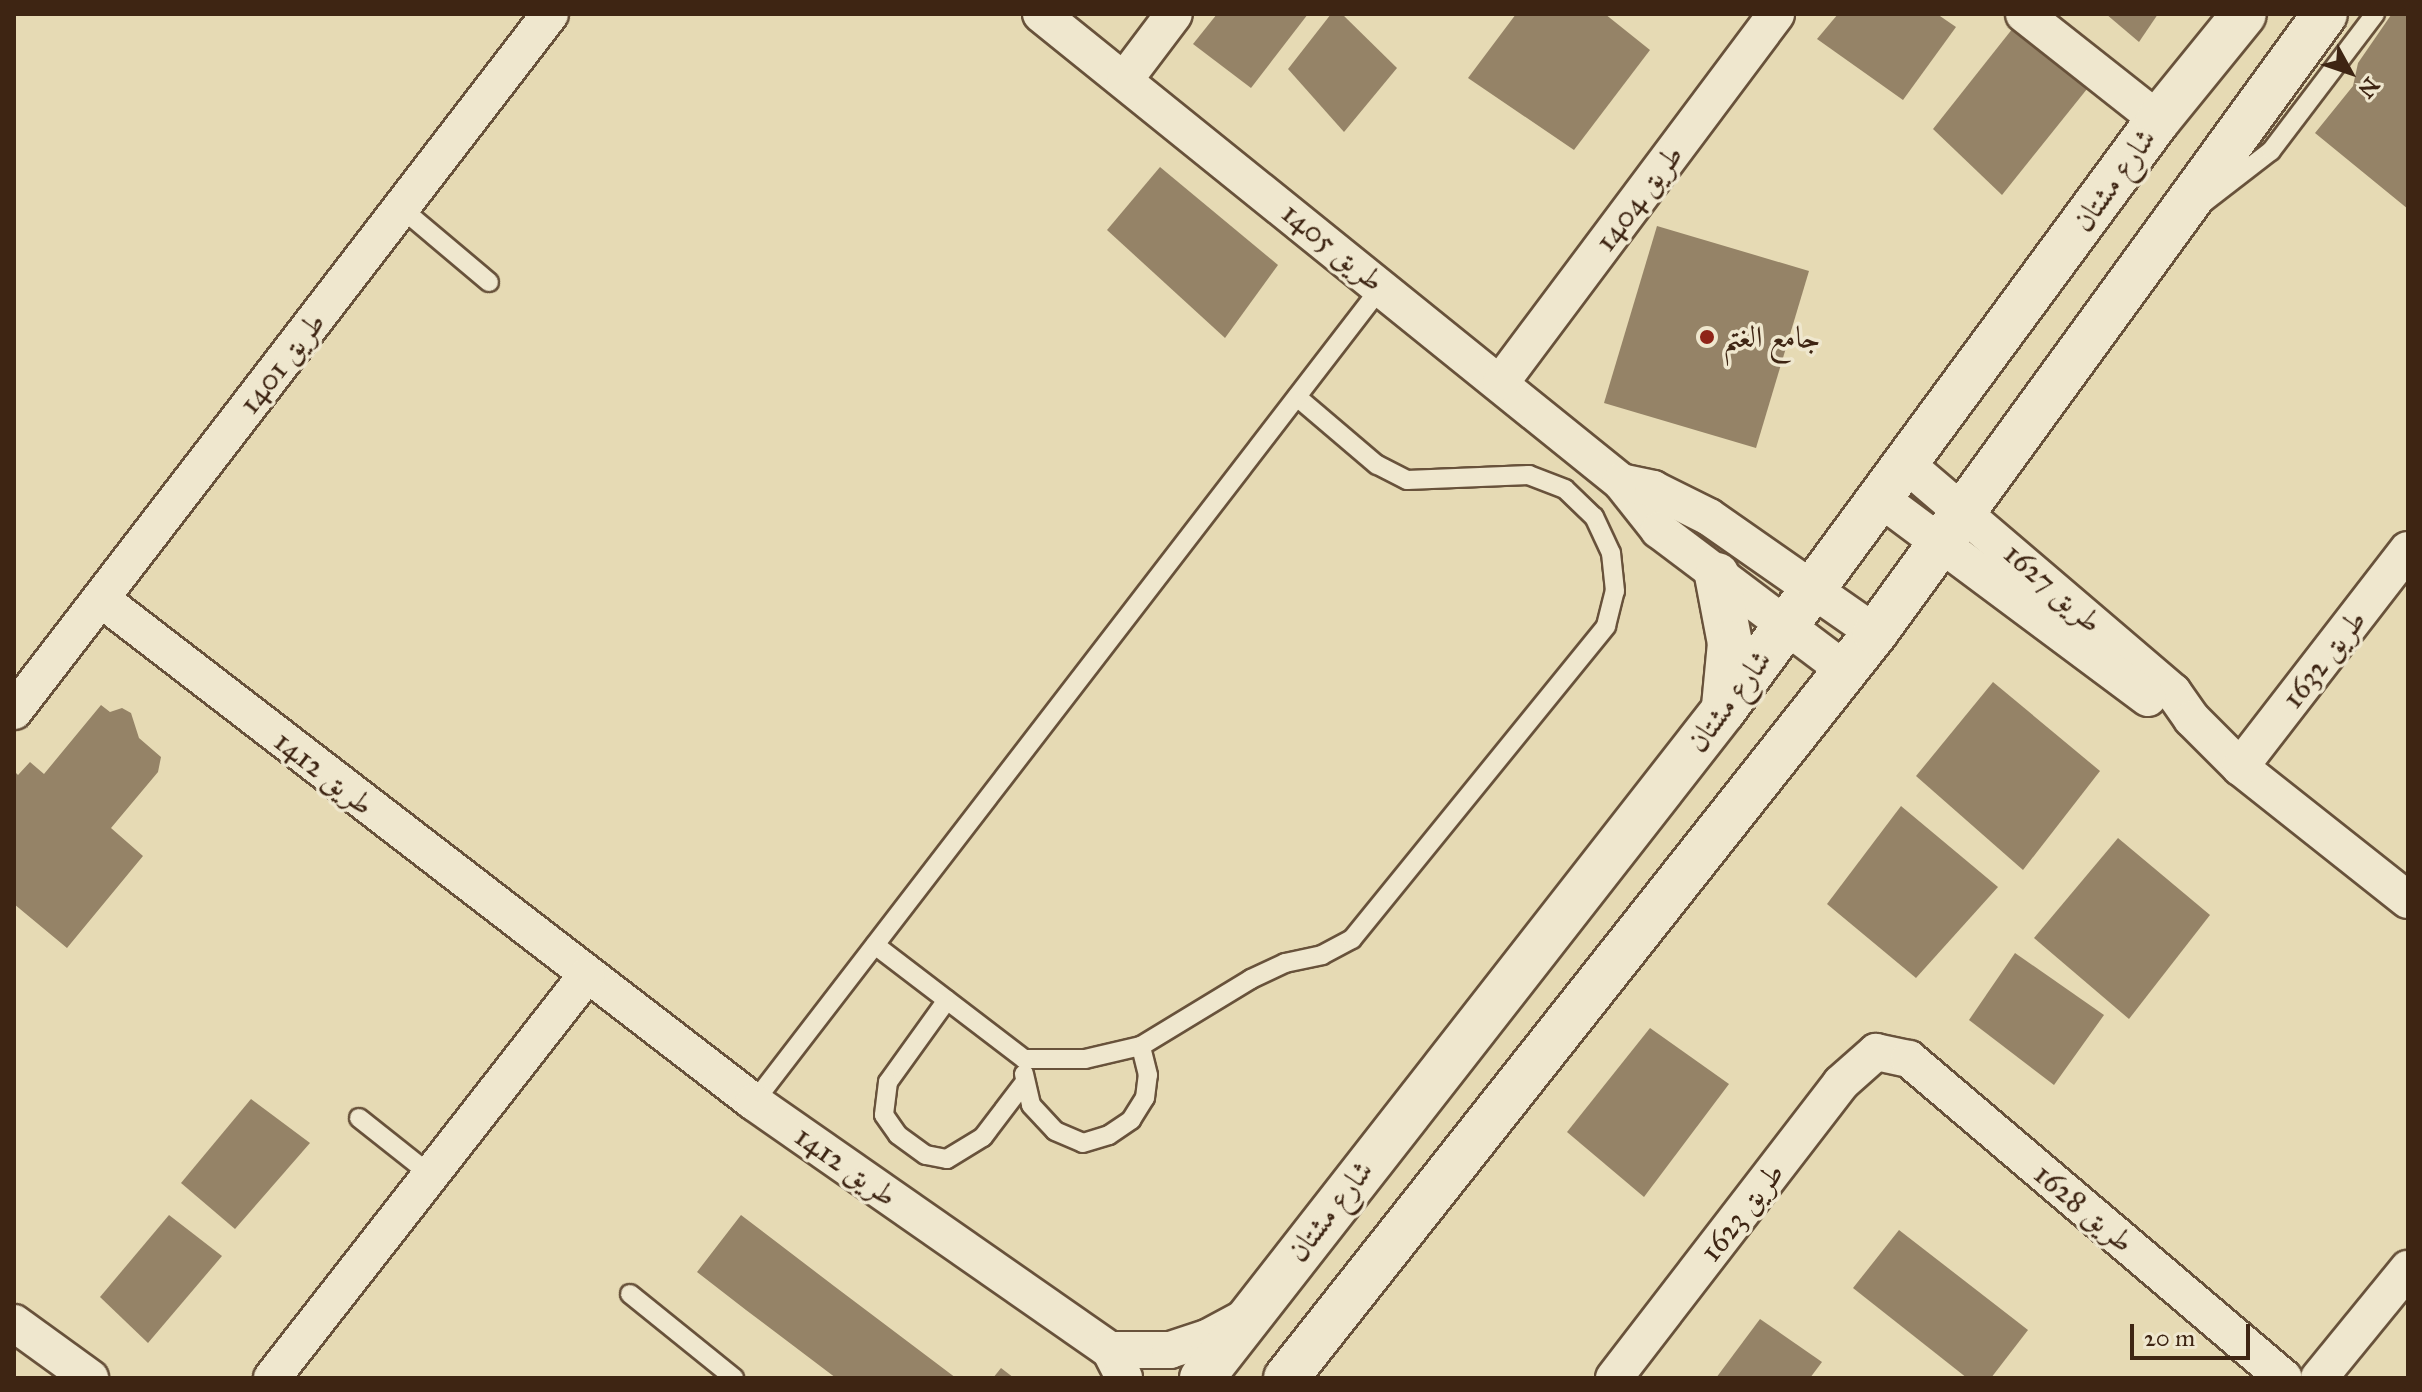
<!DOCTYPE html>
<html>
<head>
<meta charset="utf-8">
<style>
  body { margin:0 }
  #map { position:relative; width:2422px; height:1392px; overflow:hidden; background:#e6dab4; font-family:"IM FELL Great Primer",Amiri,serif }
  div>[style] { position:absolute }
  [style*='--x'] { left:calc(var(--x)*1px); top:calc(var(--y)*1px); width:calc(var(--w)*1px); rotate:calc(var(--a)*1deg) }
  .building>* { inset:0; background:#958367 }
  .roads { filter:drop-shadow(2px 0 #68523b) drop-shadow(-2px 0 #68523b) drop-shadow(0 2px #68523b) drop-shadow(0 -2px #68523b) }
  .lane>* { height:18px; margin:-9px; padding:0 9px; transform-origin:9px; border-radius:9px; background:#efe7ce }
  .street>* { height:36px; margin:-18px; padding:0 18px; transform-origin:18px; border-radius:18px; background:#efe7ce }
  .secondary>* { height:44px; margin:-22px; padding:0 22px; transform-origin:22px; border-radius:22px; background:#efe7ce }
  .dots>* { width:22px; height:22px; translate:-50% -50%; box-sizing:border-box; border:4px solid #efe7ce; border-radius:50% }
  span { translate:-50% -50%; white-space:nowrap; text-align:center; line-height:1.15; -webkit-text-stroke:7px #efe7ce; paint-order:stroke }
  .street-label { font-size:30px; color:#3e2513 }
  .poi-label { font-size:30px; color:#3e2513 }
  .left { translate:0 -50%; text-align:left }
  .frame { position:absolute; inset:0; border:16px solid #3e2513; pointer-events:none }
  .north { position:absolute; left:2310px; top:32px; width:80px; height:80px; -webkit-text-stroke:6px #efe7ce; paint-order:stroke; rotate:130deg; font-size:22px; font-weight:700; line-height:32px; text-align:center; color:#3e2513 }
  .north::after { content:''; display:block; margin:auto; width:28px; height:36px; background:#3e2513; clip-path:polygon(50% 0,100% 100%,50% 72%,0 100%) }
  .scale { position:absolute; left:2130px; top:1324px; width:120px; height:36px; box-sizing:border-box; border:4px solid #3e2513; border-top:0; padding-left:10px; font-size:24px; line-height:28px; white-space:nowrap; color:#3e2513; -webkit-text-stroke:6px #efe7ce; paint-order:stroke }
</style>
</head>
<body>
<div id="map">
  <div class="building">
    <div style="clip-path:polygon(1217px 14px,1308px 14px,1251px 88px,1193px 44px)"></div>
    <div style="clip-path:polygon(1331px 14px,1342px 14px,1397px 68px,1344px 132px,1288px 69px)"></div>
    <div style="clip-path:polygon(1516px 14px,1605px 14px,1650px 50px,1574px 150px,1468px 78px)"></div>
    <div style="clip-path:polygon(1838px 14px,1937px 14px,1956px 27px,1903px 100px,1817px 39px)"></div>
    <div style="clip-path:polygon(2106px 14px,2158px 14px,2139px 42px)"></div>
    <div style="clip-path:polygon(2408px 14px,2408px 209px,2315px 133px,2353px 86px,2358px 63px,2391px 15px)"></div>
    <div style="clip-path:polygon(2013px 28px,2087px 89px,2002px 195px,1933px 129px)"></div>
    <div style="clip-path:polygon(1160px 167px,1278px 265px,1225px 338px,1107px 230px)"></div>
    <div style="clip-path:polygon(1657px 226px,1809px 271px,1756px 448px,1604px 403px)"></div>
    <div style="clip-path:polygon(1993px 682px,2100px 771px,2023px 870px,1916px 776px)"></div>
    <div style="clip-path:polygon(101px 705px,110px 712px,122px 708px,131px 713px,139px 738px,161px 757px,158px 772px,111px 828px,143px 856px,67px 948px,14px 904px,14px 771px,18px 775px,30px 762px,44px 774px)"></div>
    <div style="clip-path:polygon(1901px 806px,1998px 887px,1916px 978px,1827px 904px)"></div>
    <div style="clip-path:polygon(2118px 838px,2210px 915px,2129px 1019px,2034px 938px)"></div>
    <div style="clip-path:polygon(2015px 953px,2104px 1015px,2054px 1085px,1969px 1020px)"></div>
    <div style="clip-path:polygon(1650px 1028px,1729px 1084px,1644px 1197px,1567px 1132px)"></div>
    <div style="clip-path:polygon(251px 1099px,310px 1143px,235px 1229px,181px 1183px)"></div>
    <div style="clip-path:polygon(169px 1215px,222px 1256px,148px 1343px,100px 1297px)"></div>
    <div style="clip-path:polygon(741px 1215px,834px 1286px,956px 1378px,836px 1378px,746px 1310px,697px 1272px)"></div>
    <div style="clip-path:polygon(1899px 1230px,2028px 1330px,1991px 1378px,1967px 1378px,1853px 1288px)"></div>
    <div style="clip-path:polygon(1760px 1319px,1822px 1362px,1810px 1378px,1716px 1378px)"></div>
    <div style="clip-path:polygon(1001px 1368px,1014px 1378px,993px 1378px)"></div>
  </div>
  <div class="roads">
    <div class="lane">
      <div style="--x:2205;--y:202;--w:83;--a:-37.7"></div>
      <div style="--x:2271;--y:151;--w:172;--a:-52.8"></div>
      <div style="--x:401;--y:208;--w:115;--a:40.1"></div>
      <div style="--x:875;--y:945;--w:188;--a:37.4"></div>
      <div style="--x:1024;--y:1059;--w:61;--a:0"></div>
      <div style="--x:1085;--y:1059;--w:57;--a:-13.1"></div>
      <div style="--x:1141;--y:1046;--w:129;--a:-31.3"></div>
      <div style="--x:1251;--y:979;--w:38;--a:-25"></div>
      <div style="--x:1285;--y:963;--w:38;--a:-12"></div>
      <div style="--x:1322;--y:955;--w:34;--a:-28"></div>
      <div style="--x:1352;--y:939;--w:403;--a:-50.9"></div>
      <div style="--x:1606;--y:626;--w:36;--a:-76"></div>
      <div style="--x:1615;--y:591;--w:38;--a:-96"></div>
      <div style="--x:1611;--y:553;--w:40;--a:-115"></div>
      <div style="--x:1594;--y:517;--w:40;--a:-136"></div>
      <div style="--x:1565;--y:489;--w:39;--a:-159"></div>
      <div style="--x:1529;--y:475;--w:122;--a:177.7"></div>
      <div style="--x:1407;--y:480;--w:34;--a:-153"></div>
      <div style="--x:1377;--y:465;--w:105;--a:-139.6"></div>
      <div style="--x:947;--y:1000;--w:101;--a:125.7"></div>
      <div style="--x:888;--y:1082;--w:33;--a:97"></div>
      <div style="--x:884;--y:1115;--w:24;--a:55"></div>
      <div style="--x:898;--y:1135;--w:34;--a:36"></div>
      <div style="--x:926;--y:1155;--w:21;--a:11"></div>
      <div style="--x:947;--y:1159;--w:42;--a:-31.4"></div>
      <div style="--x:983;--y:1137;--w:68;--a:-52.8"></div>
      <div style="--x:1024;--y:1074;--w:32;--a:77"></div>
      <div style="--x:1031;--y:1105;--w:35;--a:47"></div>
      <div style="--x:1055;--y:1131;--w:30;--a:23"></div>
      <div style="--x:1083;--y:1143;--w:27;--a:-17"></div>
      <div style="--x:1109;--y:1135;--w:27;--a:-34"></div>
      <div style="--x:1131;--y:1120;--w:26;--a:-58"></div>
      <div style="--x:1145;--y:1098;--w:23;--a:-83"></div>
      <div style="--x:1148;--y:1075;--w:30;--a:-104"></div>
      <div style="--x:754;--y:1102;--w:1030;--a:-52.42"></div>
      <div style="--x:359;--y:1118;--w:92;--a:38.4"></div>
      <div style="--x:630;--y:1294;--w:134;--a:38.9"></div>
    </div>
    <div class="street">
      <div style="--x:1041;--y:14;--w:745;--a:38.9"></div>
      <div style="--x:1621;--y:482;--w:61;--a:51.6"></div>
      <div style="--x:1659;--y:530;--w:234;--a:37"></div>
      <div style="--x:2024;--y:14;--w:171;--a:38.3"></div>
      <div style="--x:1125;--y:79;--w:81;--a:-53"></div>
      <div style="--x:1501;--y:382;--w:459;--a:-53.2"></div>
      <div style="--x:1906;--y:464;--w:351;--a:40.5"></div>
      <div style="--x:2173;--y:692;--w:33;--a:55"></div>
      <div style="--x:2192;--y:719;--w:68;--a:45"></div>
      <div style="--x:2240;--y:767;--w:214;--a:38.4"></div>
      <div style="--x:1621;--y:482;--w:33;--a:12"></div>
      <div style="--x:1653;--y:489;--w:63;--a:26.6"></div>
      <div style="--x:1709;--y:517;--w:203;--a:34.9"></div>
      <div style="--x:1881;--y:499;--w:333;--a:36.7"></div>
      <div style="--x:101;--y:599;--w:824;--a:37.61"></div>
      <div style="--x:754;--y:1102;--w:434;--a:34.9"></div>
      <div style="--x:1110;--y:1350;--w:31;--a:63"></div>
      <div style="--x:14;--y:711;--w:879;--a:-52.44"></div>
      <div style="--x:2240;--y:767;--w:274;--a:-52.3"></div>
      <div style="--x:14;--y:1323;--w:94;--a:35.9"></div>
      <div style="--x:1110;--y:1350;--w:60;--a:0"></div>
      <div style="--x:1170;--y:1350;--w:39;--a:-18"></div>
      <div style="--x:1207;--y:1338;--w:47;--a:-28.2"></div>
      <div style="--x:272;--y:1378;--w:510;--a:-52.01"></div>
      <div style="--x:1614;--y:1378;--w:372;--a:-52.4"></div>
      <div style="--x:1841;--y:1083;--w:47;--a:-41.5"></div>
      <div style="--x:1876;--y:1052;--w:34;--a:12"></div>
      <div style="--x:1909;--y:1059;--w:492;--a:40.4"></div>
      <div style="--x:2319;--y:1378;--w:141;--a:-50.8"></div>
    </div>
    <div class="secondary">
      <div style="--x:1717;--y:575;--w:69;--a:79.2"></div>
      <div style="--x:1730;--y:643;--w:63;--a:95.4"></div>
      <div style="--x:1202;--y:1378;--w:846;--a:-52.01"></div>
      <div style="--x:1723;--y:711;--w:734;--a:-53.65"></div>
      <div style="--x:2158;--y:120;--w:136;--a:-50.9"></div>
      <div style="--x:1286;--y:1378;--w:950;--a:-51.67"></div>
      <div style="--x:1875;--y:633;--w:765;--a:-53.98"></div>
    </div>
  </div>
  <div class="dots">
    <div style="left:1707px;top:337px;background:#8f2418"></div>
  </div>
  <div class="street-label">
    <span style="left:2114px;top:180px;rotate:-54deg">شارع مشتان</span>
    <span style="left:1639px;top:198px;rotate:-53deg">طريق 1404</span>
    <span style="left:1333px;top:247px;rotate:39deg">طريق 1405</span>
    <span style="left:282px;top:363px;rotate:-52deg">طريق 1401</span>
    <span style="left:2053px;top:588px;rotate:41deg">طريق 1627</span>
    <span style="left:2324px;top:659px;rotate:-52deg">طريق 1632</span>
    <span style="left:1729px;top:701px;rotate:-53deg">شارع مشتان</span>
    <span style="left:324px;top:773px;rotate:38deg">طريق 1412</span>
    <span style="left:846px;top:1166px;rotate:35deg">طريق 1412</span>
    <span style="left:2084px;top:1208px;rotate:40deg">طريق 1628</span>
    <span style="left:1330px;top:1211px;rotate:-52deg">شارع مشتان</span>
    <span style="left:1742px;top:1212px;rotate:-52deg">طريق 1623</span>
  </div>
  <div class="poi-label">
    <span class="left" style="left:1723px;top:337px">جامع الغتم</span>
  </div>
  <div class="frame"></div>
  <div class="north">N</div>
  <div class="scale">20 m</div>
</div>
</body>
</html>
